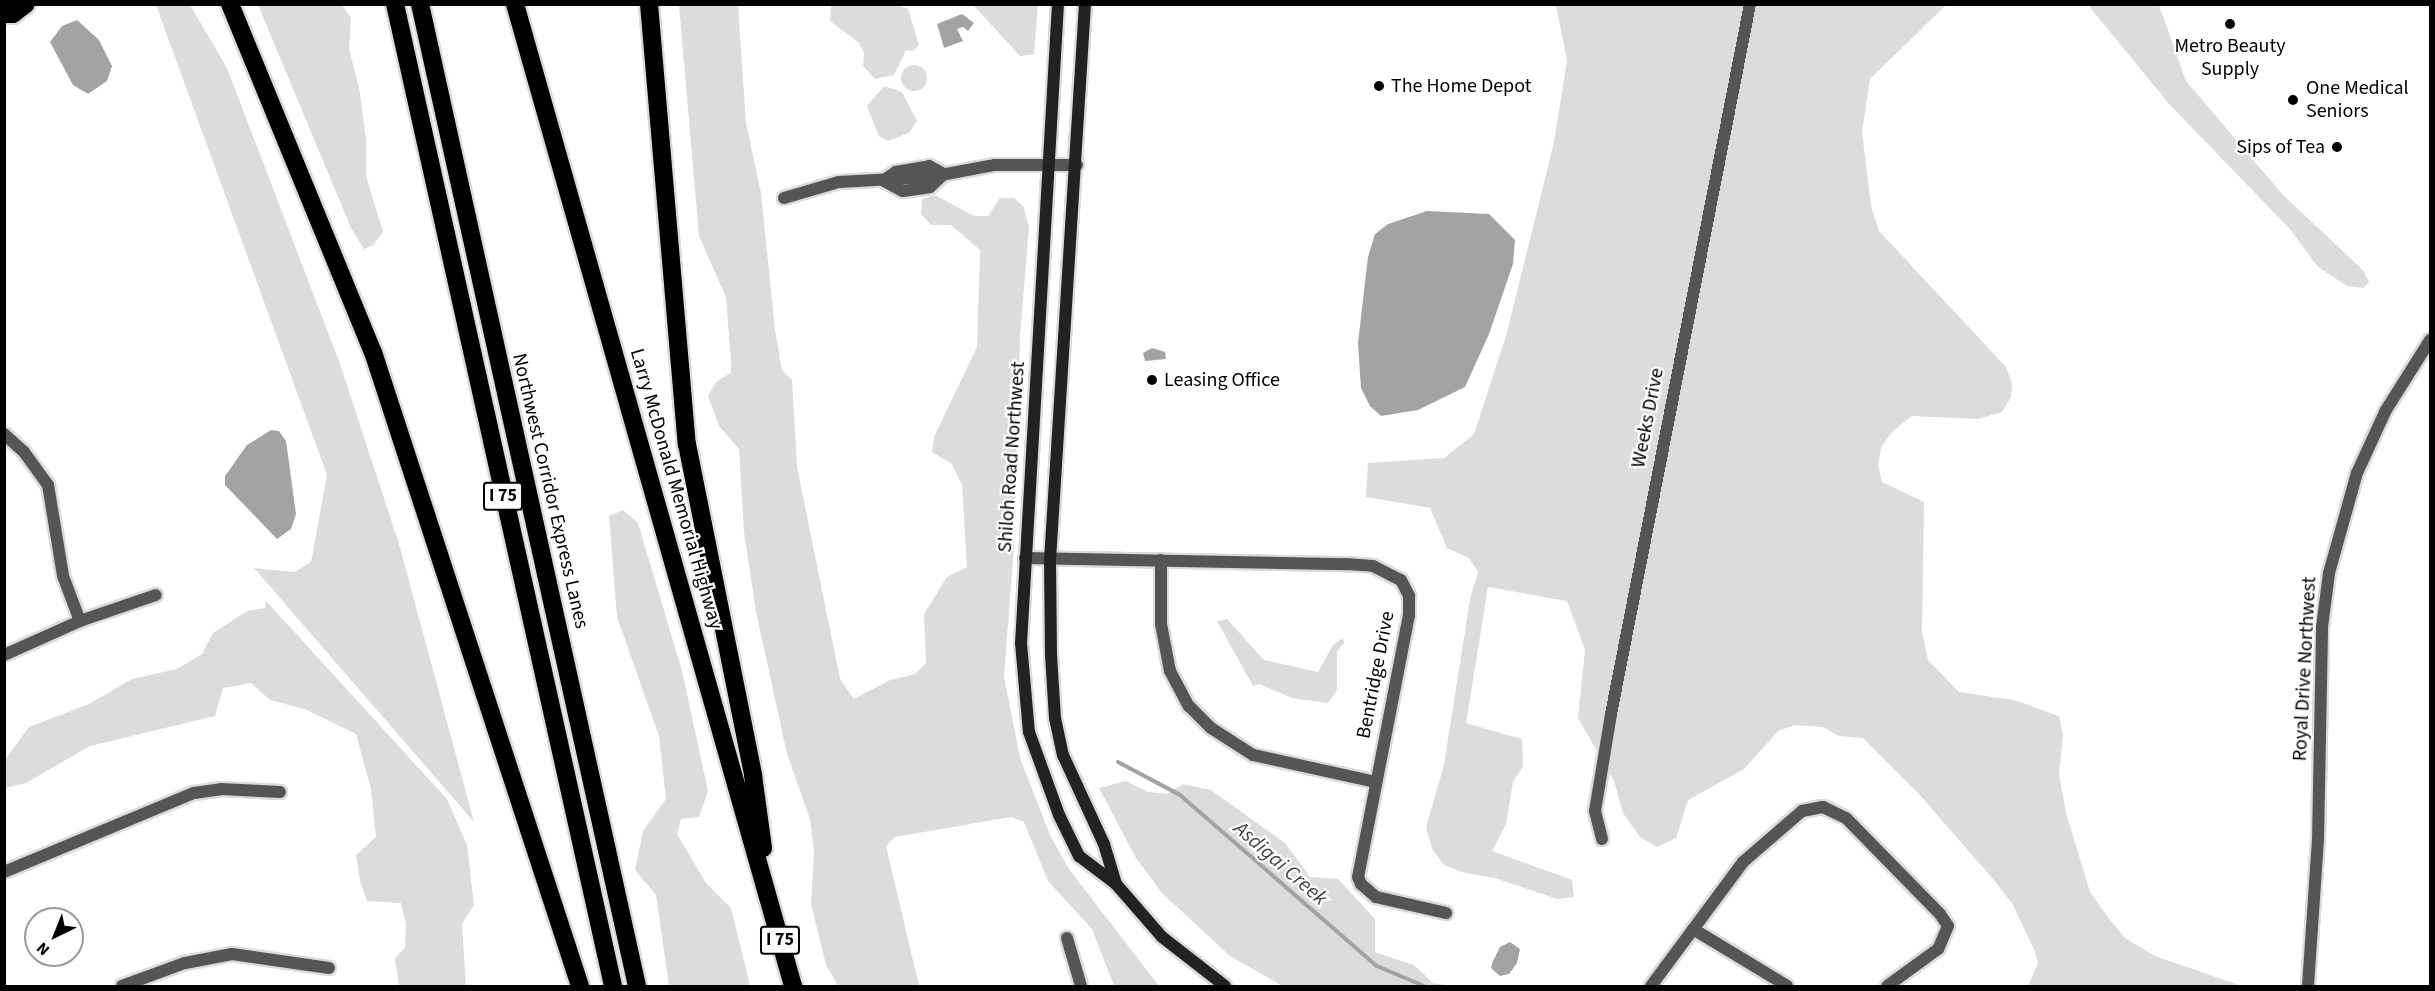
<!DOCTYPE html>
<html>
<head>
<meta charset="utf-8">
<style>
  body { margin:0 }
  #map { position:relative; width:2435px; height:991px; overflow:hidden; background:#fff; font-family:"Source Sans 3",sans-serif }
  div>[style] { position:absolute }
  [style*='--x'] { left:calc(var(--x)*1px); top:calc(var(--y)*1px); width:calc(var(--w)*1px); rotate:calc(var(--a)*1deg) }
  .green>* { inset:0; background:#dcdcdc }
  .round { border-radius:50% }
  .water>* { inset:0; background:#a3a3a3 }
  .stream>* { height:4px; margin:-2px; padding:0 2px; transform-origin:2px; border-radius:2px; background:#a3a3a3 }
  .roads { filter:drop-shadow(2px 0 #dbdbdb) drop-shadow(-2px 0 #dbdbdb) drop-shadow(0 2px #dbdbdb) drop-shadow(0 -2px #dbdbdb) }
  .street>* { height:12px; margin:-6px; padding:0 6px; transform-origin:6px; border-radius:6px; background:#555 }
  .secondary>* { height:12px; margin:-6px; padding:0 6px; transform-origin:6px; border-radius:6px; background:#222 }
  .highway>* { height:18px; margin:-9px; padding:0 9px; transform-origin:9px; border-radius:9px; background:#000 }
  .dots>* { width:16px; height:16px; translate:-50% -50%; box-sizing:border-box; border:3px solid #fff; border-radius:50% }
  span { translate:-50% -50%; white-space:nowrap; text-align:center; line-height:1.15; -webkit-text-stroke:4.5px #fff; paint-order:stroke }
  .shield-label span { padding:2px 4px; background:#fff; border:2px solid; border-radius:4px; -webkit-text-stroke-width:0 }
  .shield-label { font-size:18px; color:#000; font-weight:700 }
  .poi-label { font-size:20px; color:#000 }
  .left { translate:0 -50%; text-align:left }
  .right { translate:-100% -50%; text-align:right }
  .street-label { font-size:20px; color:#000 }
  .water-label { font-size:21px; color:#444; font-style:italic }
  .frame { position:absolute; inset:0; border:6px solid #000; pointer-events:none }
  .north { position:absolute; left:24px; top:907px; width:60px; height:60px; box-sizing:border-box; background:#fff; border:2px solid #999; border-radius:50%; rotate:223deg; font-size:16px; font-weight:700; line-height:24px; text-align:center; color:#000 }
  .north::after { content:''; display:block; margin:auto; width:21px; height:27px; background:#000; clip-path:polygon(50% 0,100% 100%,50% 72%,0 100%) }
</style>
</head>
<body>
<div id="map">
  <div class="green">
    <div style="clip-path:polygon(831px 4px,897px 5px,908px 9px,919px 45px,913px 51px,906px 50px,894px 75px,875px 79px,863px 66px,864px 53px,859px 43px,830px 21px)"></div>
    <div style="clip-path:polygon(156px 5px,190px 5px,227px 68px,340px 364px,399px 544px,474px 822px,254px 568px,295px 572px,311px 562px,327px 475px)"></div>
    <div style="clip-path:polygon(258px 5px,342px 5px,351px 18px,349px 49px,359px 87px,366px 139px,366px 176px,383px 232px,373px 245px,364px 249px,351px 228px)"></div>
    <div style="clip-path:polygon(679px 5px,738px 5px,746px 123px,761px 193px,775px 330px,782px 370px,792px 380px,797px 467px,840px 679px,854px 699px,890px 680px,915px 674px,926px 663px,924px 614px,947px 577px,967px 567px,962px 485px,952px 464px,932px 452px,934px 437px,977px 347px,980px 250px,951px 225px,931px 225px,921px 214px,922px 199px,935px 195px,974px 216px,988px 216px,1000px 198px,1014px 198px,1023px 206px,1029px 227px,1020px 336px,1014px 548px,1004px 676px,1020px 758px,1050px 835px,1069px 869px,1159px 986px,1114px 986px,1092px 929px,1048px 881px,1024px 822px,1011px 817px,895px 837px,886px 846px,919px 986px,838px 986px,826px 965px,811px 904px,814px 853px,810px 819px,787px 754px,756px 612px,744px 532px,739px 449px,719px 426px,708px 396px,717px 381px,731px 373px,731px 363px,726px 297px,699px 236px)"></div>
    <div style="clip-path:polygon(973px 5px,1038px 5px,1034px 54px,1020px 56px)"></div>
    <div style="clip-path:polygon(1556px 5px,1946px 5px,1870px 79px,1862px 132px,1871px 206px,1879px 231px,2006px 367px,2012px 383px,2011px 397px,2002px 412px,1978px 419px,1912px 416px,1893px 431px,1881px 447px,1878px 465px,1882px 482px,1924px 502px,1922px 631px,1928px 660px,1959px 692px,2014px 700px,2059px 716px,2063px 735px,2059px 774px,2066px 813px,2090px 892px,2107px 916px,2125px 938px,2155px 956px,2242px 986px,2028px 986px,2038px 963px,2034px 949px,2012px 903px,1992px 878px,1919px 794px,1863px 738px,1839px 736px,1823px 727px,1795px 725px,1778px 731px,1744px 769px,1688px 800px,1676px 838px,1657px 847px,1640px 837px,1623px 813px,1614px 781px,1578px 718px,1585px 650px,1567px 601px,1488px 587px,1466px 723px,1522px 739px,1523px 766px,1513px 782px,1506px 824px,1492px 851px,1572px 880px,1574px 897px,1557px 899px,1495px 878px,1465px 873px,1444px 865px,1432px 849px,1426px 827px,1444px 765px,1470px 599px,1478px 572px,1469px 558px,1447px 548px,1430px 508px,1366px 497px,1368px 463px,1444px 458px,1474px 434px,1506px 336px,1554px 142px,1567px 61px)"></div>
    <div style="clip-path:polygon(2088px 5px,2159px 5px,2186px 81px,2283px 195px,2363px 270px,2369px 282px,2364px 288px,2347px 286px,2318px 267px,2289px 228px,2170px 105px)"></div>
    <div class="round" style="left:901px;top:65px;width:26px;height:26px"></div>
    <div style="clip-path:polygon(884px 86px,902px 92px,917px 121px,909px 133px,888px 141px,879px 136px,867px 106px)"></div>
    <div style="clip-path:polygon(623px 510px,638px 523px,682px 671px,708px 791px,699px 817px,681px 819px,677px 834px,706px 883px,731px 908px,750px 986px,669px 986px,656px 895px,635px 870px,643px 831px,666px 799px,659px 736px,617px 617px,609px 516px)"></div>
    <div style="clip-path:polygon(266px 601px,447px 799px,467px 845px,474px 905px,462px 924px,466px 986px,399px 986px,395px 958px,405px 948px,406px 924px,401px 903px,367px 901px,360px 881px,356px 855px,376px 837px,371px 789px,356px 734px,307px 710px,270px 700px,251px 683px,223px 688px,215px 716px,90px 746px,26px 783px,5px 788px,5px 760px,29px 727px,89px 704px,132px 679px,177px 669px,202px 654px,213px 633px,247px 611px,265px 608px)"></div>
    <div style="clip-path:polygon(1227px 619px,1264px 660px,1318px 672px,1333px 645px,1343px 638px,1344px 643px,1337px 651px,1337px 690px,1328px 703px,1292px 698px,1259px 684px,1253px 686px,1217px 621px)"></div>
    <div style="clip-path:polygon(1126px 781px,1148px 792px,1167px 794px,1183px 784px,1211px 790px,1285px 843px,1310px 877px,1338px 879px,1375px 919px,1375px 952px,1414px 965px,1433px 983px,1450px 986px,1283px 986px,1230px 956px,1162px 893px,1136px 858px,1099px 788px)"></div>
  </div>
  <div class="water">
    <div style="clip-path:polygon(962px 14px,974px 23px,968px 31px,963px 27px,957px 29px,963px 41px,944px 48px,937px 24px)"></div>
    <div style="clip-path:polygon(77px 20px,99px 40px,112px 66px,107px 81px,88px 94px,73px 85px,50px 42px,62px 26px)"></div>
    <div style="clip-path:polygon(1427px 211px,1489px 214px,1515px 240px,1513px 264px,1489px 334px,1465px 387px,1418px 410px,1381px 416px,1370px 406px,1361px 388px,1358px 343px,1368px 257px,1375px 234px,1388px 224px)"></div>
    <div style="clip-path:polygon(1152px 348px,1165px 352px,1166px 359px,1145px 361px,1143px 353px)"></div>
    <div style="clip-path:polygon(271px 430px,279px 431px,286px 441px,296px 514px,291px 529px,277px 539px,225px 485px,225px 476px,247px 445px)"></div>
    <div style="clip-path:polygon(1510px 942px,1520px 949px,1517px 963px,1509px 974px,1500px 976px,1491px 968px,1493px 961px,1500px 947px)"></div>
  </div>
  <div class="stream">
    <div style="--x:1118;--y:762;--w:70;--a:28"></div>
    <div style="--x:1180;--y:795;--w:261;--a:41"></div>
    <div style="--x:1377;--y:966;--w:51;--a:23.1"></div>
  </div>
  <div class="roads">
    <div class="street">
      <div style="--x:887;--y:178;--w:11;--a:-34"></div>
      <div style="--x:896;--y:172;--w:34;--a:-10"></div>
      <div style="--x:929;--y:166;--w:17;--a:28"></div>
      <div style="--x:884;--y:181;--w:21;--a:28"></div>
      <div style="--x:903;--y:191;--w:27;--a:-8"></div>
      <div style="--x:930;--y:187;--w:18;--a:-43"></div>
      <div style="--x:784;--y:198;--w:57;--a:-16.2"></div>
      <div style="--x:839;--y:182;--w:91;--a:-3.1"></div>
      <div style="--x:930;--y:177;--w:66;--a:-10.5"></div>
      <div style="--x:995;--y:165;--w:82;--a:0"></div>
      <div style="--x:4;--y:434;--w:27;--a:42"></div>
      <div style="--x:24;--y:452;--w:41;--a:54"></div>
      <div style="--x:48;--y:485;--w:92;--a:80.6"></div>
      <div style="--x:63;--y:576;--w:48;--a:69.3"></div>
      <div style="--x:1025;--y:558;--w:321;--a:1.1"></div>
      <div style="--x:1346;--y:564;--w:27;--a:4"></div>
      <div style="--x:1373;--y:566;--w:31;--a:27"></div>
      <div style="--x:1401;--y:580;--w:18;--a:63"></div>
      <div style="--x:1409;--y:596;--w:19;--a:90"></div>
      <div style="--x:1409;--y:615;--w:267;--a:101"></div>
      <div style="--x:1358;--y:877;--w:8;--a:67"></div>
      <div style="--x:1361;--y:884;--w:20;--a:41"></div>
      <div style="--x:1376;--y:897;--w:72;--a:12.9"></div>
      <div style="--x:1161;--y:560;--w:64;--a:90"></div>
      <div style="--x:1161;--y:624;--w:48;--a:79.2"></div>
      <div style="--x:1170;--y:671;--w:40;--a:62"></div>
      <div style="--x:1189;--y:706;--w:31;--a:45"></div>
      <div style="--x:1211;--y:728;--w:50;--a:32.7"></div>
      <div style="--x:1253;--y:755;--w:126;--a:12.4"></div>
      <div style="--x:4;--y:655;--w:83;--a:-24.1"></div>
      <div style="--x:80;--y:621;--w:80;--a:-18.9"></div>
      <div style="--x:1602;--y:839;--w:29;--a:-104"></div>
      <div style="--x:1595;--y:811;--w:98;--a:-80.6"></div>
      <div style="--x:1611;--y:714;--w:723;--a:-78.92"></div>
      <div style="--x:4;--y:872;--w:206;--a:-22.6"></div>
      <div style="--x:194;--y:793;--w:27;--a:-8"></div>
      <div style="--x:221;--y:789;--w:59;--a:2.9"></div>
      <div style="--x:1693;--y:929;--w:110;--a:31.2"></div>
      <div style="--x:1067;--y:938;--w:50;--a:73.7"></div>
      <div style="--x:122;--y:986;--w:67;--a:-20.1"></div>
      <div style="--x:185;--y:963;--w:48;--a:-10.8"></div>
      <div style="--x:232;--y:954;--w:98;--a:8.2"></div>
      <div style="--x:1651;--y:986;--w:154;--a:-53.4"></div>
      <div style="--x:1743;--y:862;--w:78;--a:-40.8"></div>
      <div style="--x:1802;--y:811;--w:21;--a:-11"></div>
      <div style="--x:1823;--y:807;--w:25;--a:26"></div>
      <div style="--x:1846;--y:818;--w:134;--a:45.6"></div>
      <div style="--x:1940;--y:914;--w:14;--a:56"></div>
      <div style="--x:1948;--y:926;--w:25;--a:113"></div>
      <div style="--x:1938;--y:949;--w:63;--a:144"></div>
      <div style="--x:2308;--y:986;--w:146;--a:-86.1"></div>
      <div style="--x:2318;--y:840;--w:213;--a:-88.9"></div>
      <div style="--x:2322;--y:627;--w:54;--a:-82.6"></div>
      <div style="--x:2329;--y:573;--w:104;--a:-74.4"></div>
      <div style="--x:2357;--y:473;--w:69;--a:-65.3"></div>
      <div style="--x:2386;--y:410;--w:83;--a:-57.8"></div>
    </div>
    <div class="secondary">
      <div style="--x:1058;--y:4;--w:640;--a:93.31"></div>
      <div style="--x:1021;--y:643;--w:89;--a:84.9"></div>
      <div style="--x:1029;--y:732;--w:88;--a:70.1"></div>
      <div style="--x:1059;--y:815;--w:46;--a:64"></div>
      <div style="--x:1079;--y:856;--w:46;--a:37.1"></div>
      <div style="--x:1116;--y:884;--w:70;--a:49"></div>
      <div style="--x:1162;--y:937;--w:80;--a:37.9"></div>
      <div style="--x:1085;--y:4;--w:557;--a:93.6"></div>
      <div style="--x:1050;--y:560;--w:95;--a:89.4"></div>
      <div style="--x:1051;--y:655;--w:63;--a:86.4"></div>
      <div style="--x:1055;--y:718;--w:38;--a:78"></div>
      <div style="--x:1063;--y:755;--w:98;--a:65.3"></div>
      <div style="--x:1104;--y:844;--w:42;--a:73.3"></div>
    </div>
    <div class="highway">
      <div style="--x:230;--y:4;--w:376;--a:67.7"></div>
      <div style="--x:373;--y:352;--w:667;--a:71.92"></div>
      <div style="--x:395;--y:4;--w:1006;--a:77.48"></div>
      <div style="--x:420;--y:4;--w:1006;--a:77.54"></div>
      <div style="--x:515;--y:4;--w:1021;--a:74.19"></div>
      <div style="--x:649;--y:4;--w:442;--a:85.1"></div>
      <div style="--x:687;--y:444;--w:338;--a:78.7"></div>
      <div style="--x:753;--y:775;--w:74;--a:82.2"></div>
      <div style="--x:4;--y:14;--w:9;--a:0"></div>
      <div style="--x:13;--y:14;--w:16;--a:-38"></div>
    </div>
  </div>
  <div class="dots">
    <div style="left:2230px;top:24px;background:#000"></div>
    <div style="left:1379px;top:86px;background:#000"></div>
    <div style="left:2293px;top:100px;background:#000"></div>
    <div style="left:2337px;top:147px;background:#000"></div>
    <div style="left:1152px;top:380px;background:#000"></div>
  </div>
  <div class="shield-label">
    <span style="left:503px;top:496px">I 75</span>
    <span style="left:780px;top:940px">I 75</span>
  </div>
  <div class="poi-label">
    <span style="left:2230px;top:58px">Metro Beauty<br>Supply</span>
    <span class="left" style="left:1391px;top:86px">The Home Depot</span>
    <span class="left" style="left:2306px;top:100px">One Medical<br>Seniors</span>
    <span class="right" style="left:2325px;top:147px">Sips of Tea</span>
    <span class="left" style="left:1164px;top:380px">Leasing Office</span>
  </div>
  <div class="street-label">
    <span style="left:1648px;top:418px;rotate:-79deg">Weeks Drive</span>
    <span style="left:1012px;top:457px;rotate:-86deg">Shiloh Road Northwest</span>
    <span style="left:676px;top:489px;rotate:74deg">Larry McDonald Memorial Highway</span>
    <span style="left:550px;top:491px;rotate:77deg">Northwest Corridor Express Lanes</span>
    <span style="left:2305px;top:669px;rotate:-87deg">Royal Drive Northwest</span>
    <span style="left:1376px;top:675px;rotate:-79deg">Bentridge Drive</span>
  </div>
  <div class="water-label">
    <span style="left:1281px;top:863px;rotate:41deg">Asdigai Creek</span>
  </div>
  <div class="frame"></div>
  <div class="north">N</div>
</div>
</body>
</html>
